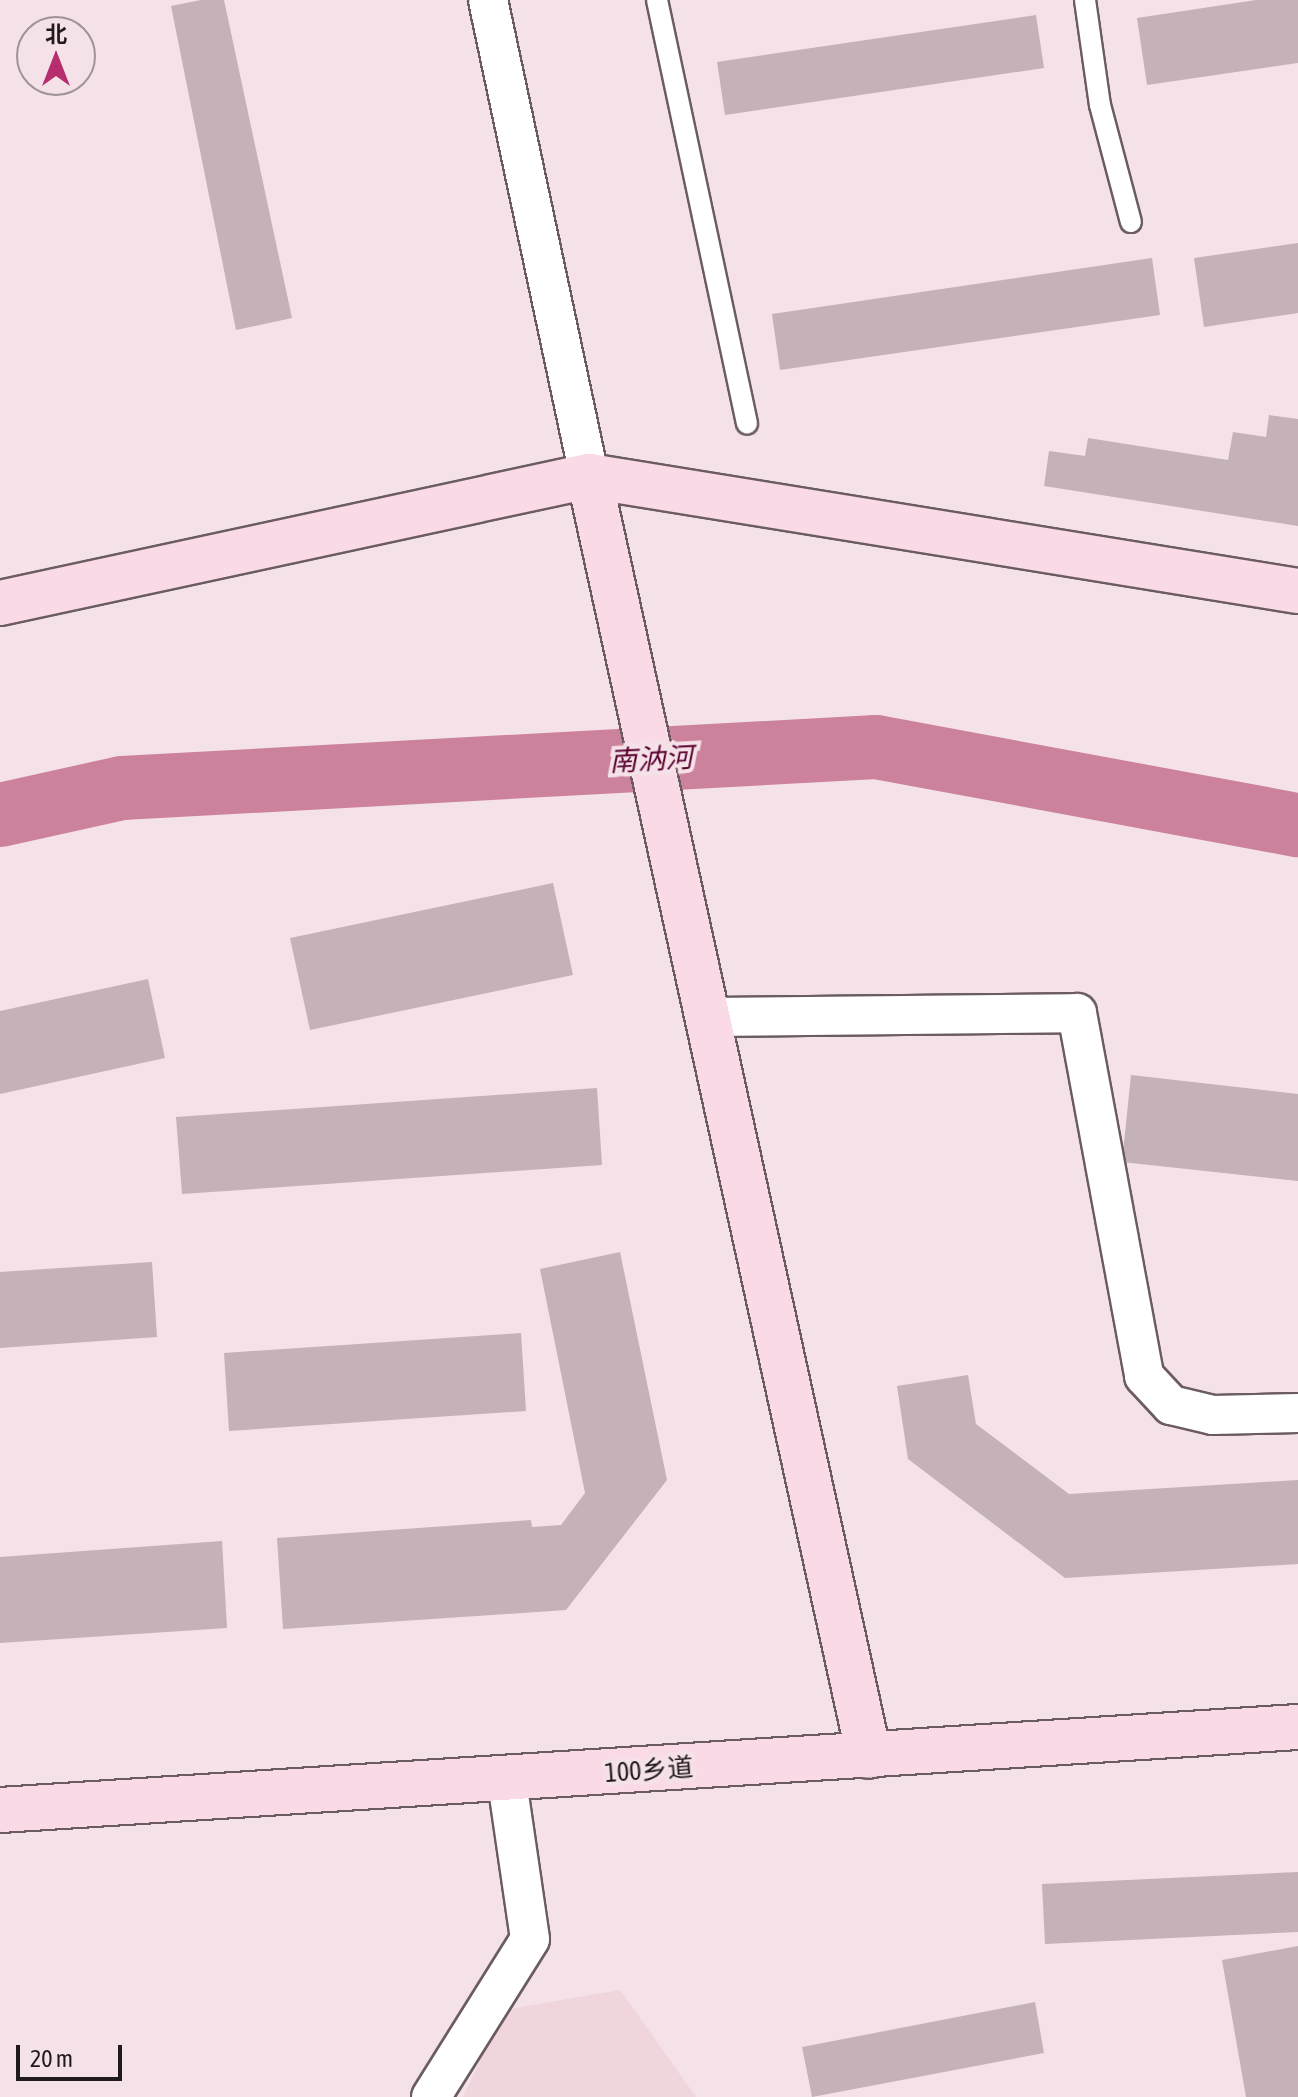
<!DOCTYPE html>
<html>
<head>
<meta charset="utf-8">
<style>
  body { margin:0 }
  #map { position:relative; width:1298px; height:2097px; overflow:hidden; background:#f4e2e8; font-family:"Asap Condensed","Noto Sans SC",sans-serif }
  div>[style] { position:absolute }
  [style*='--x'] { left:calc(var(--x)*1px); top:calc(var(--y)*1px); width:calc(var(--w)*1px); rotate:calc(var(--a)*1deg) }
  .built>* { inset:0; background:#f0d5dd }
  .river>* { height:64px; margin:-32px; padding:0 32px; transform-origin:32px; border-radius:32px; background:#cc829c }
  .building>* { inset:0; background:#c4b2b8 }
  .roads { filter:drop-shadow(2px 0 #6b5c60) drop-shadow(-2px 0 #6b5c60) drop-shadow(0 2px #6b5c60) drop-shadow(0 -2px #6b5c60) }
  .lane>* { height:20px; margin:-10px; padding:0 10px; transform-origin:10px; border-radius:10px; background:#fff }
  .street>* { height:38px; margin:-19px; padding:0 19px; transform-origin:19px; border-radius:19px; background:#fff }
  .secondary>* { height:44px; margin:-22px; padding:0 22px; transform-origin:22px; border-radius:22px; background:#f9dae6 }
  span { translate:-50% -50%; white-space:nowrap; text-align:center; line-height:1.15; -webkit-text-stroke:8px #f4e2e8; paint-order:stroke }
  .street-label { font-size:26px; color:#201a1c }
  .water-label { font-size:28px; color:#5b002f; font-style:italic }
  .north { position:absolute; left:16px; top:16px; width:80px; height:80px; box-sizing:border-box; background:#f4e2e8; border:2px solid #9f9296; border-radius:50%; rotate:0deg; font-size:22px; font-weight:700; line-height:32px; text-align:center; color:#201a1c }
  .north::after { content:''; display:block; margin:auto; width:28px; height:36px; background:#b62e6d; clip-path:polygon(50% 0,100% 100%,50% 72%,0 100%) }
  .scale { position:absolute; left:16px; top:2045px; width:106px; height:36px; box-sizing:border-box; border:4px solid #201a1c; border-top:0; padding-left:10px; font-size:24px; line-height:28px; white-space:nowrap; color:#201a1c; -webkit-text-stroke:6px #f4e2e8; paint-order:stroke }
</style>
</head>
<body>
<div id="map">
  <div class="built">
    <div style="clip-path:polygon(620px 1990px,696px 2097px,463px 2097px,504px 2010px)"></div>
  </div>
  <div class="river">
    <div style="--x:0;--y:815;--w:125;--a:-12.5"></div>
    <div style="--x:122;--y:788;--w:755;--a:-3.11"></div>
    <div style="--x:876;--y:747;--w:429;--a:10.5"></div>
  </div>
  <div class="building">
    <div style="clip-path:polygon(201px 0,224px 0,292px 318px,236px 330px,171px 6px)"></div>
    <div style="clip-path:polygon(1256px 0,1298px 0,1298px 63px,1147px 85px,1137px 18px)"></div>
    <div style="clip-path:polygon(1036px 15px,1044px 68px,725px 115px,717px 62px)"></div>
    <div style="clip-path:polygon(1298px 243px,1298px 313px,1204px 327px,1194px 258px)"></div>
    <div style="clip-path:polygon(1152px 258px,1160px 315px,780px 370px,772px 314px)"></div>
    <div style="clip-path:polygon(1269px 415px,1298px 419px,1298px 526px,1044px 486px,1049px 451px,1085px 456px,1088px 438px,1228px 460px,1233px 432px,1266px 437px)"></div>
    <div style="clip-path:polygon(553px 883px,573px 975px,310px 1030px,290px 938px)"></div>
    <div style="clip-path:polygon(148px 979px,165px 1058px,0 1094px,0 1011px)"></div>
    <div style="clip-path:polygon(1131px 1075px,1298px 1094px,1298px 1181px,1122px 1162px)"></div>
    <div style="clip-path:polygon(597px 1088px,602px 1165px,182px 1194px,176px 1117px)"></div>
    <div style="clip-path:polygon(620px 1252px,667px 1480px,566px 1610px,283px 1629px,277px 1538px,531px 1520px,532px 1527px,561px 1525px,585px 1493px,540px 1269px)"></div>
    <div style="clip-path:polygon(152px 1262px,157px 1337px,0 1348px,0 1272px)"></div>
    <div style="clip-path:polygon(521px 1333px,526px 1411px,229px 1431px,224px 1353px)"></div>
    <div style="clip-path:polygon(968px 1375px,976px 1424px,1069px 1494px,1298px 1480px,1298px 1564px,1065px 1578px,908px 1459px,897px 1386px)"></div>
    <div style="clip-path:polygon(222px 1541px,227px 1628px,0 1643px,0 1557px)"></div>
    <div style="clip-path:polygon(1298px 1872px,1298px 1932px,1045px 1944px,1042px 1884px)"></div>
    <div style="clip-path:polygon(1298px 1946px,1298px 2097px,1246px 2097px,1222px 1960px)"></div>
    <div style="clip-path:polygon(1035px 2002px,1044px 2053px,812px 2097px,802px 2047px)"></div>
  </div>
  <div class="roads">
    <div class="lane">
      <div style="--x:657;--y:0;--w:433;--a:78"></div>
      <div style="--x:1085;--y:0;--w:106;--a:81.9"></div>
      <div style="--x:1100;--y:105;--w:121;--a:75.2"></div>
    </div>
    <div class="street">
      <div style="--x:488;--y:0;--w:487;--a:78"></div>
      <div style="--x:707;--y:1017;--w:370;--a:-0.6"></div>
      <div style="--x:1077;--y:1013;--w:369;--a:79.5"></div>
      <div style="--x:1144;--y:1376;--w:40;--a:47"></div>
      <div style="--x:1171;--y:1405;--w:43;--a:13.4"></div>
      <div style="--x:1213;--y:1415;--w:85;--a:-1.3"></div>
      <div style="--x:431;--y:2097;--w:186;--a:-57.9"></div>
      <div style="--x:530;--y:1939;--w:160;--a:-98.3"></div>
    </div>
    <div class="secondary">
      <div style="--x:589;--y:476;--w:1310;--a:77.66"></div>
      <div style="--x:0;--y:603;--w:603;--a:-12.17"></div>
      <div style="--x:589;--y:476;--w:718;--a:9.21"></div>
      <div style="--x:0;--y:1810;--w:1301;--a:-3.66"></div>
    </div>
  </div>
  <div class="street-label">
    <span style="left:649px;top:1771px;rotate:-4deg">100乡道</span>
  </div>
  <div class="water-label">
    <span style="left:651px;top:759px;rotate:-3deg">南汭河</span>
  </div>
  <div class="north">北</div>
  <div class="scale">20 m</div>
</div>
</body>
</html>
